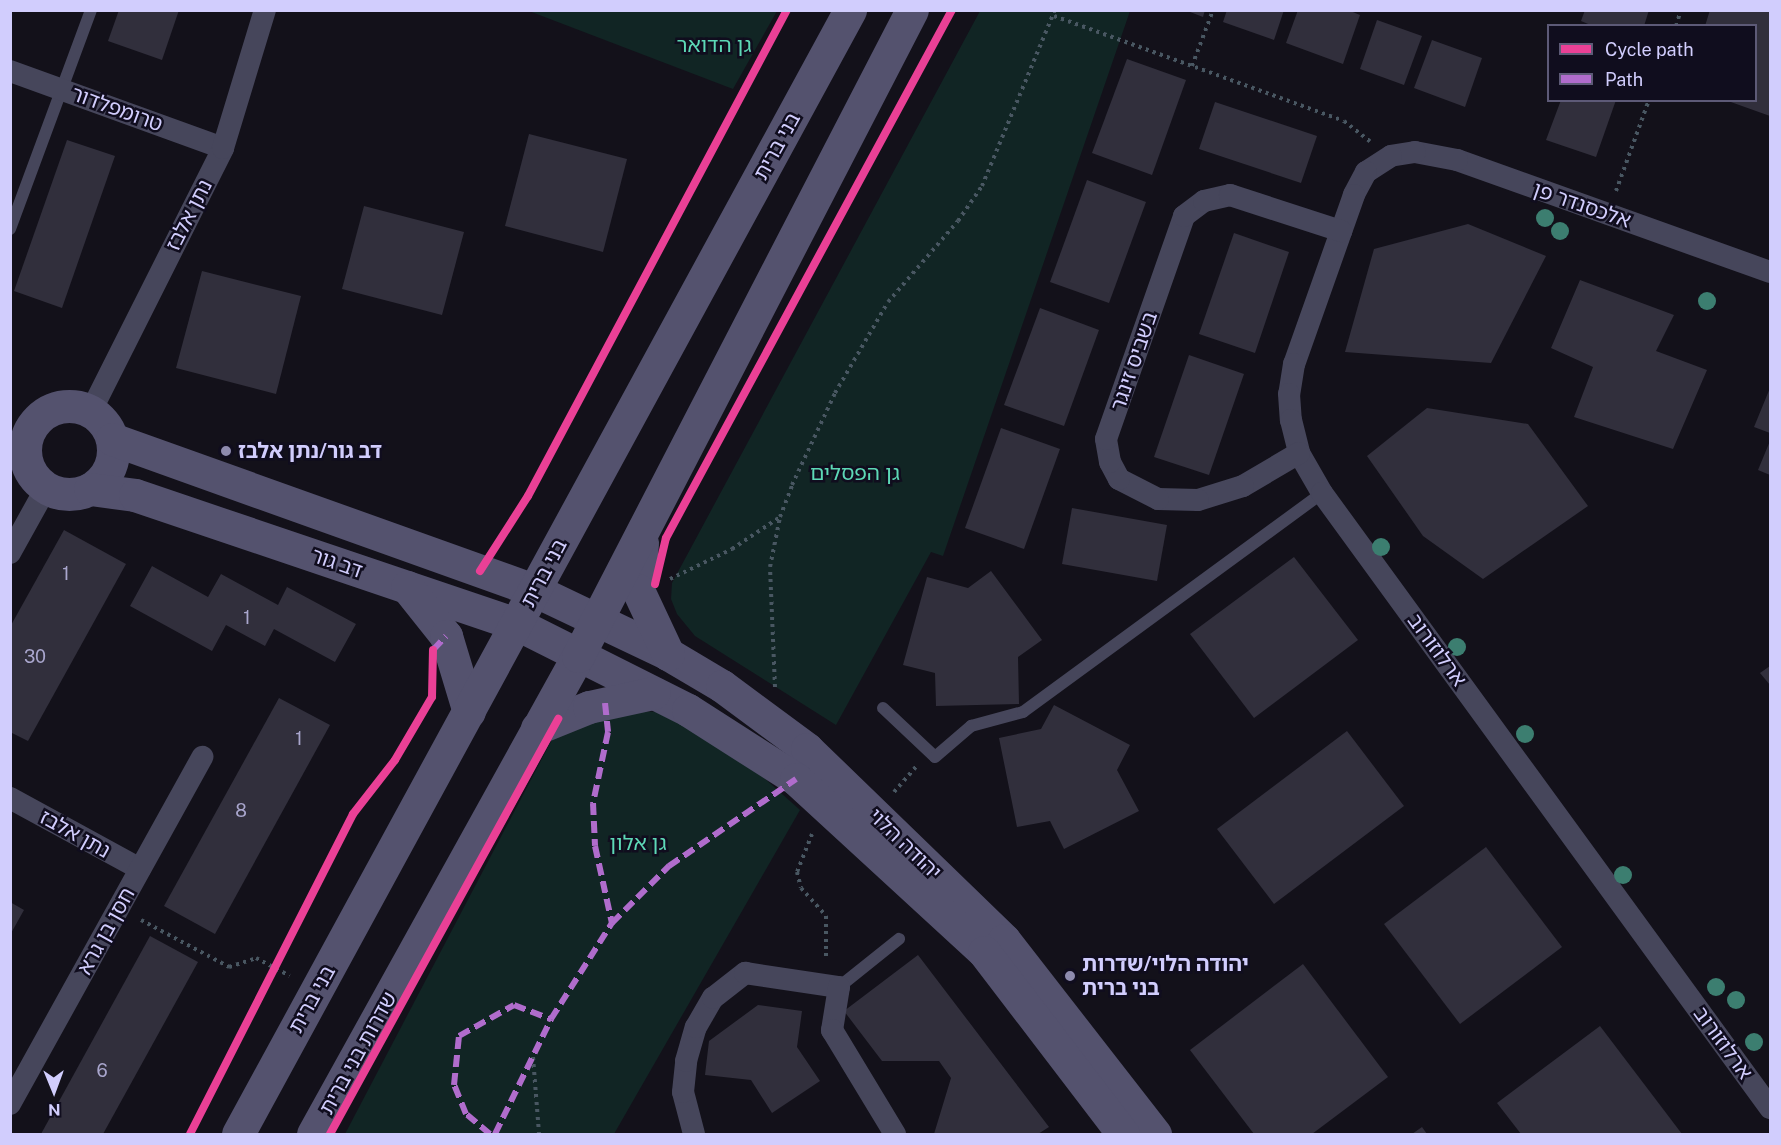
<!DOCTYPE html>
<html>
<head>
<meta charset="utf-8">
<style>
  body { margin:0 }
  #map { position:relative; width:1781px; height:1145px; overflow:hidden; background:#13111a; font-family:"Public Sans","Noto Sans Hebrew",sans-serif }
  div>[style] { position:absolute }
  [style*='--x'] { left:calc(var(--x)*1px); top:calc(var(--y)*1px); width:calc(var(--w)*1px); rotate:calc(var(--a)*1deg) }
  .green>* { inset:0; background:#112524 }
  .building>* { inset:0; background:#312f3c }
  .path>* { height:4px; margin-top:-2px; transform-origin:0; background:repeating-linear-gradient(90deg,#495762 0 3px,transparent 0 7.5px) }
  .lane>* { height:12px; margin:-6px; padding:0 6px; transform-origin:6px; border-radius:6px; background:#46465b }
  .street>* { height:22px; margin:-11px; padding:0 11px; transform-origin:11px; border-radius:11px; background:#46465b }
  .secondary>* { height:33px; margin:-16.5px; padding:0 16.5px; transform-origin:16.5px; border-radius:16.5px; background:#54526e }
  .secondary>.ring { margin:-16.5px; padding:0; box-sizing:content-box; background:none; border:33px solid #54526e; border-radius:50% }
  .quiet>* { height:6px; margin-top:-3px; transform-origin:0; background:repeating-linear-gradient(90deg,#b06ccc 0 12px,transparent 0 18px) }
  .cycleway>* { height:8px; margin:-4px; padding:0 4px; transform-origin:4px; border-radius:4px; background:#ea4096 }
  .trees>* { width:18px; height:18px; margin:-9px; border-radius:50%; background:#3c7e70 }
  .dots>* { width:16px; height:16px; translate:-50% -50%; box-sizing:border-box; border:3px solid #100d1e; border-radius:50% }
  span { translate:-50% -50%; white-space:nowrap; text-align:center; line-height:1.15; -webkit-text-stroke:5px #100d1e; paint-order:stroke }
  .number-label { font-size:18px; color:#a9a6cd }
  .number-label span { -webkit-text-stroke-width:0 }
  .park-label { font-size:21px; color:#5dd8b6 }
  .street-label { font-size:21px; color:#d1cdfd }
  .poi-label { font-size:21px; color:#d1cdfd; font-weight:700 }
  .left { translate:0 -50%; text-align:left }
  .frame { position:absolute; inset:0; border:12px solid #d1cdfd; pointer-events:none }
  .legend { position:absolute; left:1547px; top:24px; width:210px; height:78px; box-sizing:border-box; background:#100d1e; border:2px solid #5d5a77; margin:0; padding:8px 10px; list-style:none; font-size:18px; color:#d1cdfd }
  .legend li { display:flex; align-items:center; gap:12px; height:30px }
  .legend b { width:30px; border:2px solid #5d5a77 }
  .north { position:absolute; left:24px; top:1061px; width:60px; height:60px; -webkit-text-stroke:4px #100d1e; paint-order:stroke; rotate:179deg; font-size:16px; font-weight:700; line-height:24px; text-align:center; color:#d1cdfd }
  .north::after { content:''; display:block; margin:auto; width:21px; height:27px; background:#d1cdfd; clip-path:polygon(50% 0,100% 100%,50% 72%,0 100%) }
</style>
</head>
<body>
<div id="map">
  <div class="green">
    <div style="clip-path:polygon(529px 11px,529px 10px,777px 11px,733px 89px)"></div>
    <div style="clip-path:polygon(980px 11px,1130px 11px,943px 556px,931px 552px,836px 725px,695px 636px,677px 614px,671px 599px,672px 583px)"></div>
    <div style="clip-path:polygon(621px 711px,669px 712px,751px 766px,800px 810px,614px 1134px,345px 1134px,557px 730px)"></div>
  </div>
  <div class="building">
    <div style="clip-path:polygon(119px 10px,179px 10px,162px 60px,108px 41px)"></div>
    <div style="clip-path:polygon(1185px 10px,1205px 10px,1203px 17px)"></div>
    <div style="clip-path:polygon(1227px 10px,1284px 10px,1274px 40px,1223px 22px)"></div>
    <div style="clip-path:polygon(1298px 10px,1348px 10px,1360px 15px,1343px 64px,1286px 43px)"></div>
    <div style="clip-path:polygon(1585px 10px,1649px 10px,1644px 26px,1593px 26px,1581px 21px)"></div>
    <div style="clip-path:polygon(1710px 10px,1770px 10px,1770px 116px,1728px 101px,1756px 100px,1756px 26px,1705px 26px)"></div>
    <div style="clip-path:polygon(1377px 20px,1422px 36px,1404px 85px,1360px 69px)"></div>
    <div style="clip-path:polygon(1432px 40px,1482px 58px,1465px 107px,1414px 88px)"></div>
    <div style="clip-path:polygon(1127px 59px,1186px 80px,1152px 175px,1092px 153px)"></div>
    <div style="clip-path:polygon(1561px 100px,1616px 100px,1596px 157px,1546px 140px)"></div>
    <div style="clip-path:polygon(1215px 102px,1317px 136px,1301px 183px,1199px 149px)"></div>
    <div style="clip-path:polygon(529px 134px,627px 159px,603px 252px,505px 226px)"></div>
    <div style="clip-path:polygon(67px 140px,115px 156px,62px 308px,14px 291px)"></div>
    <div style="clip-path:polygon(1087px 180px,1146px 202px,1109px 303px,1050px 282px)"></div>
    <div style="clip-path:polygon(364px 206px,464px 232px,442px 315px,342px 289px)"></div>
    <div style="clip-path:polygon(1468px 224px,1546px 256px,1491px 363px,1345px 352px,1374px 249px)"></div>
    <div style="clip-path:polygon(1234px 233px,1289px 252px,1255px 353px,1199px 334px)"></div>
    <div style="clip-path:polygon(202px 271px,301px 296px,276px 394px,176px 368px)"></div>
    <div style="clip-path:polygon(1580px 280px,1674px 315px,1656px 351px,1707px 370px,1673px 449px,1574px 417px,1593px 367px,1551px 348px)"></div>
    <div style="clip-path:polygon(1040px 308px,1099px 330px,1064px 426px,1004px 405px)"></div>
    <div style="clip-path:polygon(1189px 355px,1244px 374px,1209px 475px,1154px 457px)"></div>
    <div style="clip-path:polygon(1770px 388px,1770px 433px,1754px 427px)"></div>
    <div style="clip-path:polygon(1427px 408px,1528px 424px,1588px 506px,1483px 579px,1423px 536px,1367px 456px)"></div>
    <div style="clip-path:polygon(1001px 428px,1060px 449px,1024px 549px,965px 528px)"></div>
    <div style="clip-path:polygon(1770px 441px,1770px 475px,1758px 470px)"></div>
    <div style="clip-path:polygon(1072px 508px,1167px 525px,1157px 581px,1062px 564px)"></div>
    <div style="clip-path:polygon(64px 530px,126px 564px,28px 741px,10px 732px,10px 627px)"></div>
    <div style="clip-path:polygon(1294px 557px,1358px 640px,1254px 718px,1190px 634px)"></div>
    <div style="clip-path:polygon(152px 566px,208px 597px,221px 574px,278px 605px,287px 587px,356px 624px,335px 662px,274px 629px,265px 646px,226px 625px,212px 651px,130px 606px)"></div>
    <div style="clip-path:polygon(991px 571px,1042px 640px,1018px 657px,1019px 704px,936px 706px,935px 673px,903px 665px,927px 577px,968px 588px)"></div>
    <div style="clip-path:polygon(1770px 666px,1770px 685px,1760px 673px)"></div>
    <div style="clip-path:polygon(279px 698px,330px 725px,215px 934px,164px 906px)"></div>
    <div style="clip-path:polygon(1054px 705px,1130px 745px,1117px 770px,1139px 811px,1064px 849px,1050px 821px,1017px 827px,999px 738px,1041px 729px)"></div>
    <div style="clip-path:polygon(1347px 731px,1404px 806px,1274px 904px,1217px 829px)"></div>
    <div style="clip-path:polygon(1486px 847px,1562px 947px,1460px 1024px,1384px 924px)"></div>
    <div style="clip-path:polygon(10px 902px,24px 910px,10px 935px)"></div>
    <div style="clip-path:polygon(150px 936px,198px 962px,103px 1134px,41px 1134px)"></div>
    <div style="clip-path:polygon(918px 955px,1049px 1127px,1038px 1134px,934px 1134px,951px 1078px,939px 1061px,882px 1061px,844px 1011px)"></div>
    <div style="clip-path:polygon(1303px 964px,1388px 1077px,1312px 1134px,1254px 1134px,1190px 1050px)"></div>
    <div style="clip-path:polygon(758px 1005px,802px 1011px,797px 1047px,820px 1081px,772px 1113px,751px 1080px,705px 1075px,709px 1041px)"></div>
    <div style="clip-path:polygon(1600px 1026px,1682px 1134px,1521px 1134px,1497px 1103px)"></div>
    <div style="clip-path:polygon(1422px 1127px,1427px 1134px,1412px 1134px)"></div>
  </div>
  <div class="path">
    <div style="--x:1054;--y:16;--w:308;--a:19.9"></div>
    <div style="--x:1344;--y:121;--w:33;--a:38"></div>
    <div style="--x:1676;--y:26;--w:17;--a:-73"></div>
    <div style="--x:1192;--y:66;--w:60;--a:-69.4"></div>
    <div style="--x:1616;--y:191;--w:97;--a:-70.1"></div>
    <div style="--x:670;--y:579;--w:69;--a:-25.8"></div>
    <div style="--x:732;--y:549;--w:58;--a:-33.7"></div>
    <div style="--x:775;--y:687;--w:120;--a:-92.4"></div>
    <div style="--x:770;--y:567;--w:51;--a:-78.7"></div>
    <div style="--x:780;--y:517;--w:34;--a:-69"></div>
    <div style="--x:792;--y:485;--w:102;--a:-64.9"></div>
    <div style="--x:835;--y:393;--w:105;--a:-59.8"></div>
    <div style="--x:888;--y:302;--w:107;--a:-49.2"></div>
    <div style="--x:958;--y:221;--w:42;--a:-55.6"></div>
    <div style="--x:982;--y:186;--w:191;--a:-67.5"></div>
    <div style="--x:894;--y:792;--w:35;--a:-49"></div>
    <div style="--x:812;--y:834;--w:41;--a:111.5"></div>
    <div style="--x:797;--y:872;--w:16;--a:76"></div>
    <div style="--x:801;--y:888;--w:38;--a:48"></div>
    <div style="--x:826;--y:916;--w:44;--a:90"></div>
    <div style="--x:141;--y:920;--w:100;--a:28.1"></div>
    <div style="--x:229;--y:967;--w:28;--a:-18"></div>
    <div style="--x:256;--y:958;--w:38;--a:28"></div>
    <div style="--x:533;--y:1057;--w:77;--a:85.5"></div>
  </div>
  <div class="lane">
    <div style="--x:10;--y:229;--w:233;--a:-69.7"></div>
    <div style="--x:883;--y:708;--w:71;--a:43.3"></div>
    <div style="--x:935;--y:757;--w:48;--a:-40.7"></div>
    <div style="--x:971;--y:726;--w:54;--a:-15.1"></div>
    <div style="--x:1023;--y:712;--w:371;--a:-36.2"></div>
    <div style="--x:839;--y:987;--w:77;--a:-38.7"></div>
  </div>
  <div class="street">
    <div style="--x:10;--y:71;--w:226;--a:19.9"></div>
    <div style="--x:1770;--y:272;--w:332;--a:-160.3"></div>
    <div style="--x:1457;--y:160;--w:43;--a:-169.2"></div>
    <div style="--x:1415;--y:152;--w:24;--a:171"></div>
    <div style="--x:1391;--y:156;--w:30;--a:147"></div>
    <div style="--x:1366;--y:172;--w:26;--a:118"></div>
    <div style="--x:1354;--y:195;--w:179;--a:109.5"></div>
    <div style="--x:1294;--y:364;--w:30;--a:99"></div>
    <div style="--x:1289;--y:394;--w:26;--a:86"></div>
    <div style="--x:1291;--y:420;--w:34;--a:76"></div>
    <div style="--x:1299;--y:453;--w:46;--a:60.1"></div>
    <div style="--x:1322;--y:493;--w:761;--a:53.93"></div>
    <div style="--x:91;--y:411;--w:294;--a:-63.3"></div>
    <div style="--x:223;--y:148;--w:144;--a:-73.1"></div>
    <div style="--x:1299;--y:453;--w:65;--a:149.5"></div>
    <div style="--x:1243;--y:486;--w:47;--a:162.7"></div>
    <div style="--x:1198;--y:500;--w:40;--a:-178.6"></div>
    <div style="--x:1158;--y:499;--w:44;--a:-152.9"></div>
    <div style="--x:1119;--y:479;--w:19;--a:-118"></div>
    <div style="--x:1110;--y:462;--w:23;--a:-100"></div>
    <div style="--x:1106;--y:439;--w:236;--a:-70.7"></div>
    <div style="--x:1184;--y:216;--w:25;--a:-37"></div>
    <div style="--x:1204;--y:201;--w:27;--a:-13"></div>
    <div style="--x:1230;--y:195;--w:117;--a:18"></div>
    <div style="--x:10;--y:553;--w:74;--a:-61"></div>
    <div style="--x:10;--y:798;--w:148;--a:28.6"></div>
    <div style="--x:10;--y:1104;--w:397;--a:-61"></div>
    <div style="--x:694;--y:1134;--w:43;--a:-104.7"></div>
    <div style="--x:683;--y:1092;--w:31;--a:-84"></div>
    <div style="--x:686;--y:1061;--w:35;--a:-74"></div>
    <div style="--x:696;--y:1027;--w:34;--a:-60"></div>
    <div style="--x:713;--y:998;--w:41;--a:-38"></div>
    <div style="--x:745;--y:973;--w:95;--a:8.5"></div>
    <div style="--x:839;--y:987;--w:44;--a:99.2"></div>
    <div style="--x:832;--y:1030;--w:122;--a:58.8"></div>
  </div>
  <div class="secondary">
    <div class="ring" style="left:25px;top:406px;width:55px;height:55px"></div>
    <div style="--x:112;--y:439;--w:448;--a:19.7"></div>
    <div style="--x:534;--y:590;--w:148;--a:25.5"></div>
    <div style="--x:668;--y:654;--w:63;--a:30.7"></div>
    <div style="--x:722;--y:686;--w:106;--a:36.5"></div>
    <div style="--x:807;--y:749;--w:274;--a:44.1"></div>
    <div style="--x:1004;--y:940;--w:246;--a:52.1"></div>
    <div style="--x:90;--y:489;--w:45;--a:7.6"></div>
    <div style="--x:135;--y:495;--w:403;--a:18.7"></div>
    <div style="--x:517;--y:624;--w:191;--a:26.7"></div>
    <div style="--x:688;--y:710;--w:128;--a:32.6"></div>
    <div style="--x:796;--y:779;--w:255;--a:42.6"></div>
    <div style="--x:984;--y:952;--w:229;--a:52.6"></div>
    <div style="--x:642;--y:543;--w:47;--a:94.9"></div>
    <div style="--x:638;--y:590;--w:71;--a:64.9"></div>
    <div style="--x:407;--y:587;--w:63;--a:51.5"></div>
    <div style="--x:446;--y:636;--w:79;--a:73.2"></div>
    <div style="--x:537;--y:728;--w:56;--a:-22"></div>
    <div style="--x:589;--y:707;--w:66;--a:-12.3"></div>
    <div style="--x:238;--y:1134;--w:1280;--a:-61.43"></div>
    <div style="--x:313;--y:1134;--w:547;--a:-61"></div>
    <div style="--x:578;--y:656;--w:727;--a:-62.66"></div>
  </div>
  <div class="quiet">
    <div style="--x:433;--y:655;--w:5;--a:-90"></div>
    <div style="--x:433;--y:650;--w:19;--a:-47"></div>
    <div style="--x:605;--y:703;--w:29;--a:84"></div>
    <div style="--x:608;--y:732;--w:73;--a:101.9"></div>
    <div style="--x:593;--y:803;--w:43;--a:87.3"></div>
    <div style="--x:595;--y:846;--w:79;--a:77.6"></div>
    <div style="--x:490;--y:1134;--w:31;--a:-140"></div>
    <div style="--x:466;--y:1114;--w:31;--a:-112"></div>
    <div style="--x:454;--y:1085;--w:49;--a:-84.2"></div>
    <div style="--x:459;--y:1036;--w:63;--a:-29.4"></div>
    <div style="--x:514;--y:1005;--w:40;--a:21"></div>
    <div style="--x:495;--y:1134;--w:128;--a:-64"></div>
    <div style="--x:551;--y:1019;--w:114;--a:-57.6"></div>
    <div style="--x:612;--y:923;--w:81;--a:-45"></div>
    <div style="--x:669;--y:866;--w:154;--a:-34.4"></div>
  </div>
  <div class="cycleway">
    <div style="--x:480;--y:571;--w:89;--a:-57.4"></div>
    <div style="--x:528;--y:496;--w:551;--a:-61.95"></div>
    <div style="--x:655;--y:584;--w:47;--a:-76.6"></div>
    <div style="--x:666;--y:538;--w:600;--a:-61.56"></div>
    <div style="--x:190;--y:1134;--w:359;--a:-63"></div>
    <div style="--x:353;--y:814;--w:68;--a:-52.1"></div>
    <div style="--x:395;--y:760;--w:73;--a:-59.6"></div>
    <div style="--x:432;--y:697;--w:47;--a:-88.8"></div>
    <div style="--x:330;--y:1134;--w:474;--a:-61.2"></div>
  </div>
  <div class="trees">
    <div style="left:1545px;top:218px"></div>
    <div style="left:1560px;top:231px"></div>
    <div style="left:1707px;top:301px"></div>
    <div style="left:1381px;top:547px"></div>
    <div style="left:1457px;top:647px"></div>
    <div style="left:1525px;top:734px"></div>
    <div style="left:1623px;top:875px"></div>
    <div style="left:1716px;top:987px"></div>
    <div style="left:1736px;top:1000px"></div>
    <div style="left:1754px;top:1042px"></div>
  </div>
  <div class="dots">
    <div style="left:226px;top:451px;background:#8e8bae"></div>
    <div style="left:1070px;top:976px;background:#8e8bae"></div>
  </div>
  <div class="number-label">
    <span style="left:66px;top:574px">1</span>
    <span style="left:247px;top:618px">1</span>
    <span style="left:35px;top:657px">30</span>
    <span style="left:299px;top:739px">1</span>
    <span style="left:241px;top:811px">8</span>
    <span style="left:102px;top:1071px">6</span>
  </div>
  <div class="park-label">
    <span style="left:714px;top:45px">גן הדואר</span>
    <span style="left:855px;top:473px">גן הפסלים</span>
    <span style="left:638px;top:843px">גן אלון</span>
  </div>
  <div class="street-label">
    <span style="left:117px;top:109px;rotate:20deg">טרומפלדור</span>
    <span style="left:777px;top:146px;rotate:-61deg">בני ברית</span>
    <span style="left:1582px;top:205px;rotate:19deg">אלכסנדר פן</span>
    <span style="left:189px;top:215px;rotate:-63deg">נתן אלבז</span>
    <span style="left:1134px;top:361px;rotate:-71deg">בשביס זינגר</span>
    <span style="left:337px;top:563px;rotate:19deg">דב גור</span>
    <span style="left:544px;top:573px;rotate:-62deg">בני ברית</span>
    <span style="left:1437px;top:650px;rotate:54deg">ארלוזורוב</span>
    <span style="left:75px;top:834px;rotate:29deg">נתן אלבז</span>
    <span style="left:905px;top:844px;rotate:44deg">יהודה הלוי</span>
    <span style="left:106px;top:931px;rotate:-61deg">חסן בן גרא</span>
    <span style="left:312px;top:999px;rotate:-61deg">בני ברית</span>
    <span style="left:1723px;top:1043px;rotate:54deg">ארלוזורוב</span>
    <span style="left:358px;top:1053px;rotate:-61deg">שדרות בני ברית</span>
  </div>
  <div class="poi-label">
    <span class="left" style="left:238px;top:451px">דב גור/נתן אלבז</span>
    <span class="left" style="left:1082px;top:976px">יהודה הלוי/שדרות<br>בני ברית</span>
  </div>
  <div class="frame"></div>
  <ul class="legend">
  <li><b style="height:8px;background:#ea4096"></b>Cycle path</li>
  <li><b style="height:8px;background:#b06ccc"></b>Path</li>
  </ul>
  <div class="north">N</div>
</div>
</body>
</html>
